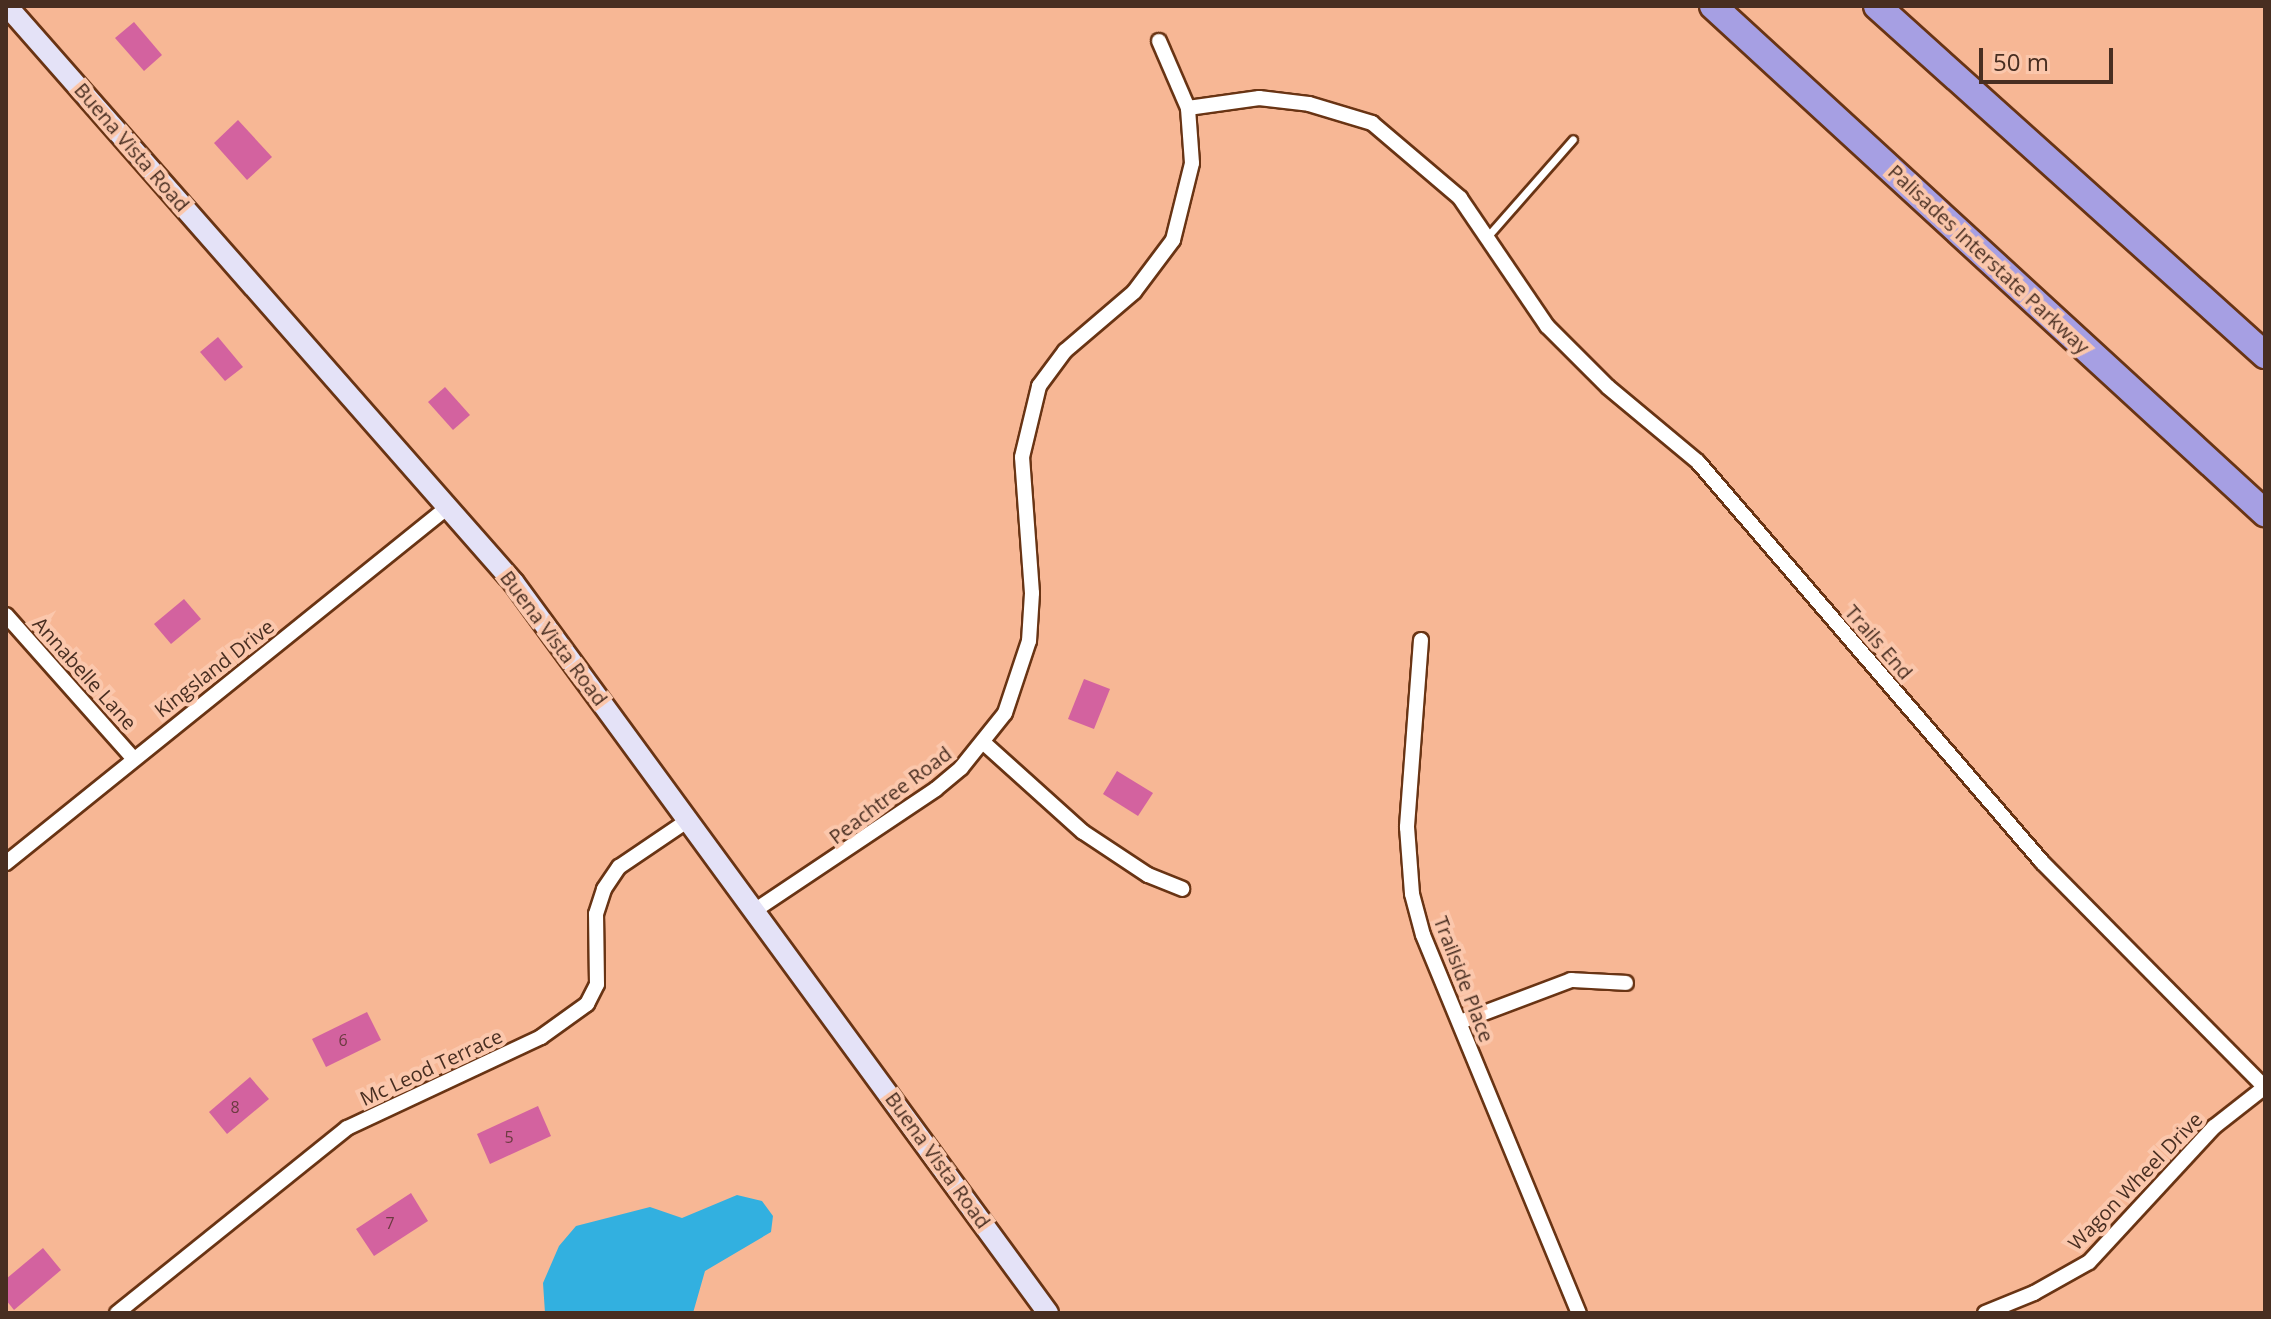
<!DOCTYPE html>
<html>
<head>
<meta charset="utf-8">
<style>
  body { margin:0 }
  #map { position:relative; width:2271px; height:1319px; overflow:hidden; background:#f7b795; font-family:"Open Sans",sans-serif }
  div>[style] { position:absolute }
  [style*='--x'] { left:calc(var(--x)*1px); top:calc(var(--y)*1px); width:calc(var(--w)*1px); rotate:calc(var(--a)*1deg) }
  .water>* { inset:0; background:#32b0e0 }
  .building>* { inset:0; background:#d3629f }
  .roads { filter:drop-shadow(2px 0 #693414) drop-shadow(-2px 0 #693414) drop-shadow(0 2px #693414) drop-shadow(0 -2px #693414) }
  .lane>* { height:7px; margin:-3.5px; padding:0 3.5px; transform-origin:3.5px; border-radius:3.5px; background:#fff }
  .street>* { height:14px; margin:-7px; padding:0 7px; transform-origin:7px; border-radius:7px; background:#fff }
  .secondary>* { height:20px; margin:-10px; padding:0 10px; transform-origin:10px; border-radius:10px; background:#e4e2f7 }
  .highway>* { height:26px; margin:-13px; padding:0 13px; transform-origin:13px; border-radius:13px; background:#a69fe3 }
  span { translate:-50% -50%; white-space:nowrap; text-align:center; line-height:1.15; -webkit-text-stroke:8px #fbc7ac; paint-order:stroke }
  .number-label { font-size:16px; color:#6b3b40 }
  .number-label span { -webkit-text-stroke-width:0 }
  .street-label { font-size:20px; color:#482e21 }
  .frame { position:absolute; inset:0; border:8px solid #482e21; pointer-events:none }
  .scale { position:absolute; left:1979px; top:48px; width:134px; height:36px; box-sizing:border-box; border:4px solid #482e21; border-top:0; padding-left:10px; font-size:24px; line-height:28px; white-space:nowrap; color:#482e21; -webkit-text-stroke:6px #fbc7ac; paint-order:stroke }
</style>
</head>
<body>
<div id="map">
  <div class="water">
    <div style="clip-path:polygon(737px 1195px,762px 1201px,773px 1216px,771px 1232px,705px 1271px,693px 1313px,545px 1313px,543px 1283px,559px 1246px,576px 1226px,650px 1207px,682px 1218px)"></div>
  </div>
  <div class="building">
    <div style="clip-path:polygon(134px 22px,162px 55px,144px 71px,115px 38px)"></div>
    <div style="clip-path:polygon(238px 120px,272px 157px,247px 180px,214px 143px)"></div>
    <div style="clip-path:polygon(218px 337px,243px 367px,225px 381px,200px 352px)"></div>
    <div style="clip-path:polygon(445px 387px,470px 415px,453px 430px,428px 402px)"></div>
    <div style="clip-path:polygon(184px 599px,201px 619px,171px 644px,154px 624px)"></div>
    <div style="clip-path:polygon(1084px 679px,1110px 689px,1094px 729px,1068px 719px)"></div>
    <div style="clip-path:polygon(1117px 771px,1153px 793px,1138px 816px,1103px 794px)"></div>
    <div style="clip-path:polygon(367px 1012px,381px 1040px,326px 1067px,312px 1039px)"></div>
    <div style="clip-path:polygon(250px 1077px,269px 1099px,227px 1134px,209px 1112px)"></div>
    <div style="clip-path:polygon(538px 1106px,551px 1136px,490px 1164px,477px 1134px)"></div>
    <div style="clip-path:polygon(411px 1193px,428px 1221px,374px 1256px,356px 1229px)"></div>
    <div style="clip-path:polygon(43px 1248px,61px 1270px,14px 1310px,6px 1300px,6px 1279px)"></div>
  </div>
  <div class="roads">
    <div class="lane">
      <div style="--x:1487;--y:237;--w:130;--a:-48.7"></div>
    </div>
    <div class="street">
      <div style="--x:1159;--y:41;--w:73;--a:66.6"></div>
      <div style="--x:6;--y:615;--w:191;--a:48.4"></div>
      <div style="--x:1421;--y:640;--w:188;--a:94.3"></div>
      <div style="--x:1407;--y:827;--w:67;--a:85.7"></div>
      <div style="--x:1412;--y:894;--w:42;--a:75"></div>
      <div style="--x:1423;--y:935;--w:409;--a:67.6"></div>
      <div style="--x:984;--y:743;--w:133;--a:42"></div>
      <div style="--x:1083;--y:832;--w:78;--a:33.5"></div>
      <div style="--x:1148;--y:875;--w:37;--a:22"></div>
      <div style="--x:6;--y:863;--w:569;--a:-38.86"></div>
      <div style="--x:754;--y:911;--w:219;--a:-33.8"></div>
      <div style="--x:936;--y:789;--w:33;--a:-40"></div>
      <div style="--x:961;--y:768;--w:70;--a:-51.3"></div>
      <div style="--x:1005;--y:713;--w:76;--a:-71.6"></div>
      <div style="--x:1029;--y:641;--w:48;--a:-86.4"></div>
      <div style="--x:1032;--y:593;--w:136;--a:-94.2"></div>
      <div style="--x:1022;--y:457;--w:73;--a:-76.5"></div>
      <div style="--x:1039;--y:386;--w:44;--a:-53.4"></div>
      <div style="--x:1065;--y:351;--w:91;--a:-40.5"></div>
      <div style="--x:1134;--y:292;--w:65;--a:-53.1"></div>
      <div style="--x:1173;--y:240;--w:79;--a:-76.1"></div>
      <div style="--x:1192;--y:163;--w:55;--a:-94.2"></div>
      <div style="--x:1188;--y:108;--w:72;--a:-8"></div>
      <div style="--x:1259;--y:98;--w:50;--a:6.8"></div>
      <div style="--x:1309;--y:104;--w:66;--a:16.8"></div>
      <div style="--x:1372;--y:123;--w:116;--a:40.4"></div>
      <div style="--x:1460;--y:198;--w:155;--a:55.8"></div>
      <div style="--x:1547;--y:326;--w:86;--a:45"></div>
      <div style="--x:1608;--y:387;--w:117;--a:39.8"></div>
      <div style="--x:1698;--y:462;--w:528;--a:49.3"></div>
      <div style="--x:2042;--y:862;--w:317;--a:45.3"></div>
      <div style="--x:1460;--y:1022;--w:119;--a:-20.7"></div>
      <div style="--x:1571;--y:980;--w:55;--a:3.1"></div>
      <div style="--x:117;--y:1313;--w:295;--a:-38.8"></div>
      <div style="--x:347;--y:1128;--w:214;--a:-25.1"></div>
      <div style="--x:541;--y:1037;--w:57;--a:-35.7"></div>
      <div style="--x:587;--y:1004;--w:22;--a:-63"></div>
      <div style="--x:597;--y:984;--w:70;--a:-90.8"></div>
      <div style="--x:596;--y:914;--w:26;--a:-72"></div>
      <div style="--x:604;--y:889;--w:27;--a:-56"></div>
      <div style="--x:619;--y:867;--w:82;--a:-34.1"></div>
      <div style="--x:1985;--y:1313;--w:53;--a:-22.2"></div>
      <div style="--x:2034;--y:1293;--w:63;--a:-29.4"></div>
      <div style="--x:2089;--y:1262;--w:184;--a:-47.2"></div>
      <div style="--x:2214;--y:1127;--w:65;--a:-38.1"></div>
    </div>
    <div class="secondary">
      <div style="--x:7;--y:6;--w:768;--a:48.69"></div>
      <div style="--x:514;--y:583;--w:904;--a:53.81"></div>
    </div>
    <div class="highway">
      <div style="--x:1713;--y:6;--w:750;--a:42.57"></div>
      <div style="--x:1877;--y:6;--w:522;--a:41.97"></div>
    </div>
  </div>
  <div class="number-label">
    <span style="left:343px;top:1040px">6</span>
    <span style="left:235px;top:1107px">8</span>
    <span style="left:509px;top:1137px">5</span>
    <span style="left:390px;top:1223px">7</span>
  </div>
  <div class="street-label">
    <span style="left:132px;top:147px;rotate:49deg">Buena Vista Road</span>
    <span style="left:1989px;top:259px;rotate:43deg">Palisades Interstate Parkway</span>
    <span style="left:554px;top:638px;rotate:53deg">Buena Vista Road</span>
    <span style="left:1879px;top:642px;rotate:49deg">Trails End</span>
    <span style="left:214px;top:668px;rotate:-38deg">Kingsland Drive</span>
    <span style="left:85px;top:673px;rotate:48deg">Annabelle Lane</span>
    <span style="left:890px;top:795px;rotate:-37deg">Peachtree Road</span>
    <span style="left:1464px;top:979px;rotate:69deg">Trailside Place</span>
    <span style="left:431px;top:1067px;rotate:-25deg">Mc Leod Terrace</span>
    <span style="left:938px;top:1160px;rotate:54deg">Buena Vista Road</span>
    <span style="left:2135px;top:1181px;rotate:-46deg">Wagon Wheel Drive</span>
  </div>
  <div class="frame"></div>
  <div class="scale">50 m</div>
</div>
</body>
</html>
